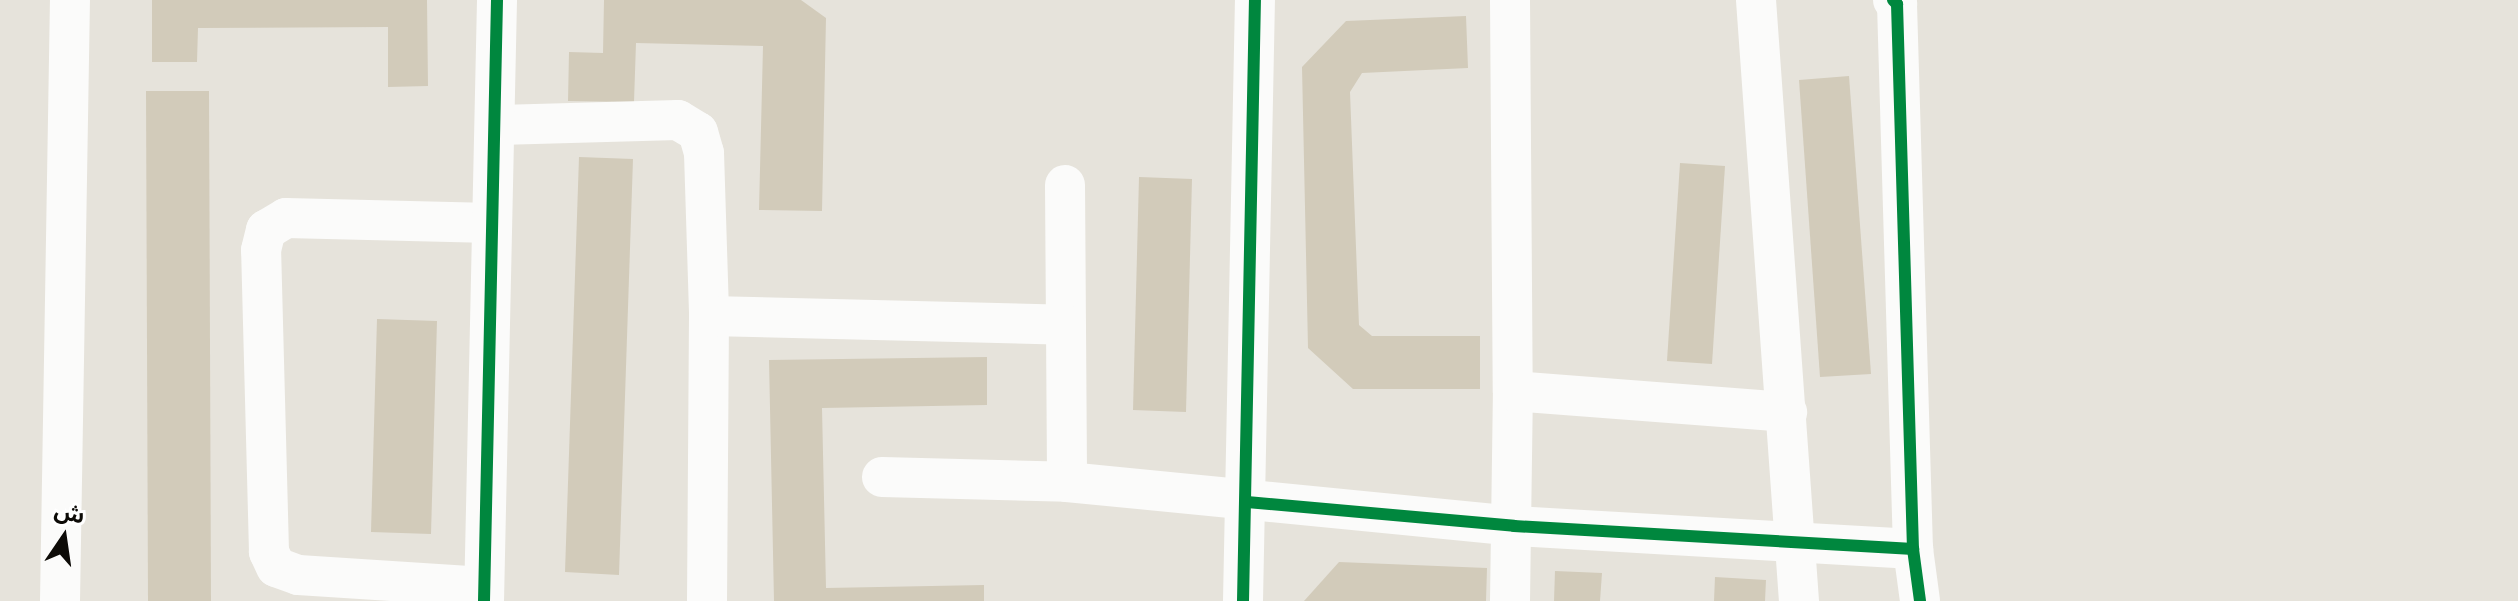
<!DOCTYPE html>
<html>
<head>
<meta charset="utf-8">
<style>
  body { margin:0 }
  #map { position:relative; width:2518px; height:601px; overflow:hidden; background:#e6e3db; font-family:Figtree,"Noto Sans Arabic",sans-serif }
  div>[style] { position:absolute }
  [style*='--x'] { left:calc(var(--x)*1px); top:calc(var(--y)*1px); width:calc(var(--w)*1px); rotate:calc(var(--a)*1deg) }
  .building>* { inset:0; background:#d2cbba }
  .minor>* { height:40px; margin:-20px; padding:0 20px; transform-origin:20px; border-radius:20px; background:#fbfbfa }
  .cycleway>* { height:12px; margin:-6px; padding:0 6px; transform-origin:6px; border-radius:6px; background:#00873e }
  span { translate:-50% -50%; white-space:nowrap; text-align:center; line-height:1.15; -webkit-text-stroke:8px #fff; paint-order:stroke }
  .north { position:absolute; left:24px; top:497px; width:80px; height:80px; -webkit-text-stroke:6px #fff; paint-order:stroke; rotate:13deg; font-size:22px; font-weight:700; line-height:32px; text-align:center; color:#0d0b07 }
  .north::after { content:''; display:block; margin:auto; width:28px; height:36px; background:#0d0b07; clip-path:polygon(50% 0,100% 100%,50% 72%,0 100%) }
</style>
</head>
<body>
<div id="map">
  <div class="building">
    <div style="clip-path:polygon(152px 0,427px 0,428px 86px,388px 87px,388px 27px,198px 28px,197px 62px,152px 62px)"></div>
    <div style="clip-path:polygon(604px 0,801px 0,826px 18px,822px 211px,759px 210px,763px 46px,636px 43px,634px 102px,568px 101px,569px 52px,603px 53px)"></div>
    <div style="clip-path:polygon(1466px 16px,1468px 68px,1362px 73px,1350px 92px,1359px 325px,1372px 336px,1480px 336px,1480px 389px,1353px 389px,1308px 348px,1302px 67px,1346px 21px)"></div>
    <div style="clip-path:polygon(1849px 76px,1871px 374px,1820px 377px,1799px 80px)"></div>
    <div style="clip-path:polygon(146px 91px,209px 91px,211px 601px,148px 601px)"></div>
    <div style="clip-path:polygon(579px 157px,633px 159px,619px 575px,565px 572px)"></div>
    <div style="clip-path:polygon(1680px 163px,1725px 166px,1712px 364px,1667px 361px)"></div>
    <div style="clip-path:polygon(1139px 177px,1192px 179px,1186px 412px,1133px 410px)"></div>
    <div style="clip-path:polygon(377px 319px,437px 321px,431px 534px,371px 532px)"></div>
    <div style="clip-path:polygon(987px 357px,987px 405px,822px 408px,826px 588px,984px 585px,984px 601px,774px 601px,769px 360px)"></div>
    <div style="clip-path:polygon(1339px 562px,1487px 568px,1486px 601px,1304px 601px)"></div>
    <div style="clip-path:polygon(1555px 571px,1602px 573px,1600px 601px,1554px 601px)"></div>
    <div style="clip-path:polygon(1715px 577px,1766px 580px,1765px 601px,1714px 601px)"></div>
  </div>
  <div class="minor">
    <div style="--x:1510;--y:0;--w:391;--a:89.6"></div>
    <div style="--x:1756;--y:0;--w:603;--a:85.91"></div>
    <div style="--x:1893;--y:0;--w:6;--a:45"></div>
    <div style="--x:1897;--y:4;--w:545;--a:88.32"></div>
    <div style="--x:1913;--y:549;--w:52;--a:82.3"></div>
    <div style="--x:495;--y:125;--w:183;--a:-1.6"></div>
    <div style="--x:678;--y:120;--w:23;--a:31"></div>
    <div style="--x:698;--y:132;--w:22;--a:74"></div>
    <div style="--x:704;--y:153;--w:163;--a:88.2"></div>
    <div style="--x:709;--y:316;--w:285;--a:90.4"></div>
    <div style="--x:1065;--y:185;--w:297;--a:89.6"></div>
    <div style="--x:709;--y:316;--w:356;--a:1.4"></div>
    <div style="--x:882;--y:477;--w:185;--a:1.5"></div>
    <div style="--x:1067;--y:482;--w:449;--a:5.6"></div>
    <div style="--x:1514;--y:526;--w:400;--a:3.3"></div>
    <div style="--x:484;--y:587;--w:186;--a:-176.3"></div>
    <div style="--x:298;--y:575;--w:23;--a:-160"></div>
    <div style="--x:276;--y:567;--w:17;--a:-115"></div>
    <div style="--x:269;--y:552;--w:302;--a:-91.5"></div>
    <div style="--x:261;--y:250;--w:21;--a:-76"></div>
    <div style="--x:266;--y:230;--w:23;--a:-31"></div>
    <div style="--x:286;--y:218;--w:206;--a:1.4"></div>
    <div style="--x:60;--y:601;--w:601;--a:-89.05"></div>
    <div style="--x:484;--y:601;--w:601;--a:-88.76"></div>
    <div style="--x:1243;--y:601;--w:601;--a:-88.86"></div>
    <div style="--x:1510;--y:601;--w:210;--a:-89.2"></div>
    <div style="--x:1513;--y:391;--w:275;--a:4.4"></div>
  </div>
  <div class="cycleway">
    <div style="--x:1893;--y:0;--w:6;--a:45"></div>
    <div style="--x:1897;--y:4;--w:545;--a:88.32"></div>
    <div style="--x:1913;--y:549;--w:52;--a:82.3"></div>
    <div style="--x:1247;--y:502;--w:268;--a:5.1"></div>
    <div style="--x:1514;--y:526;--w:400;--a:3.3"></div>
    <div style="--x:484;--y:601;--w:601;--a:-88.76"></div>
    <div style="--x:1243;--y:601;--w:601;--a:-88.86"></div>
  </div>
  <div class="north">ش</div>
</div>
</body>
</html>
